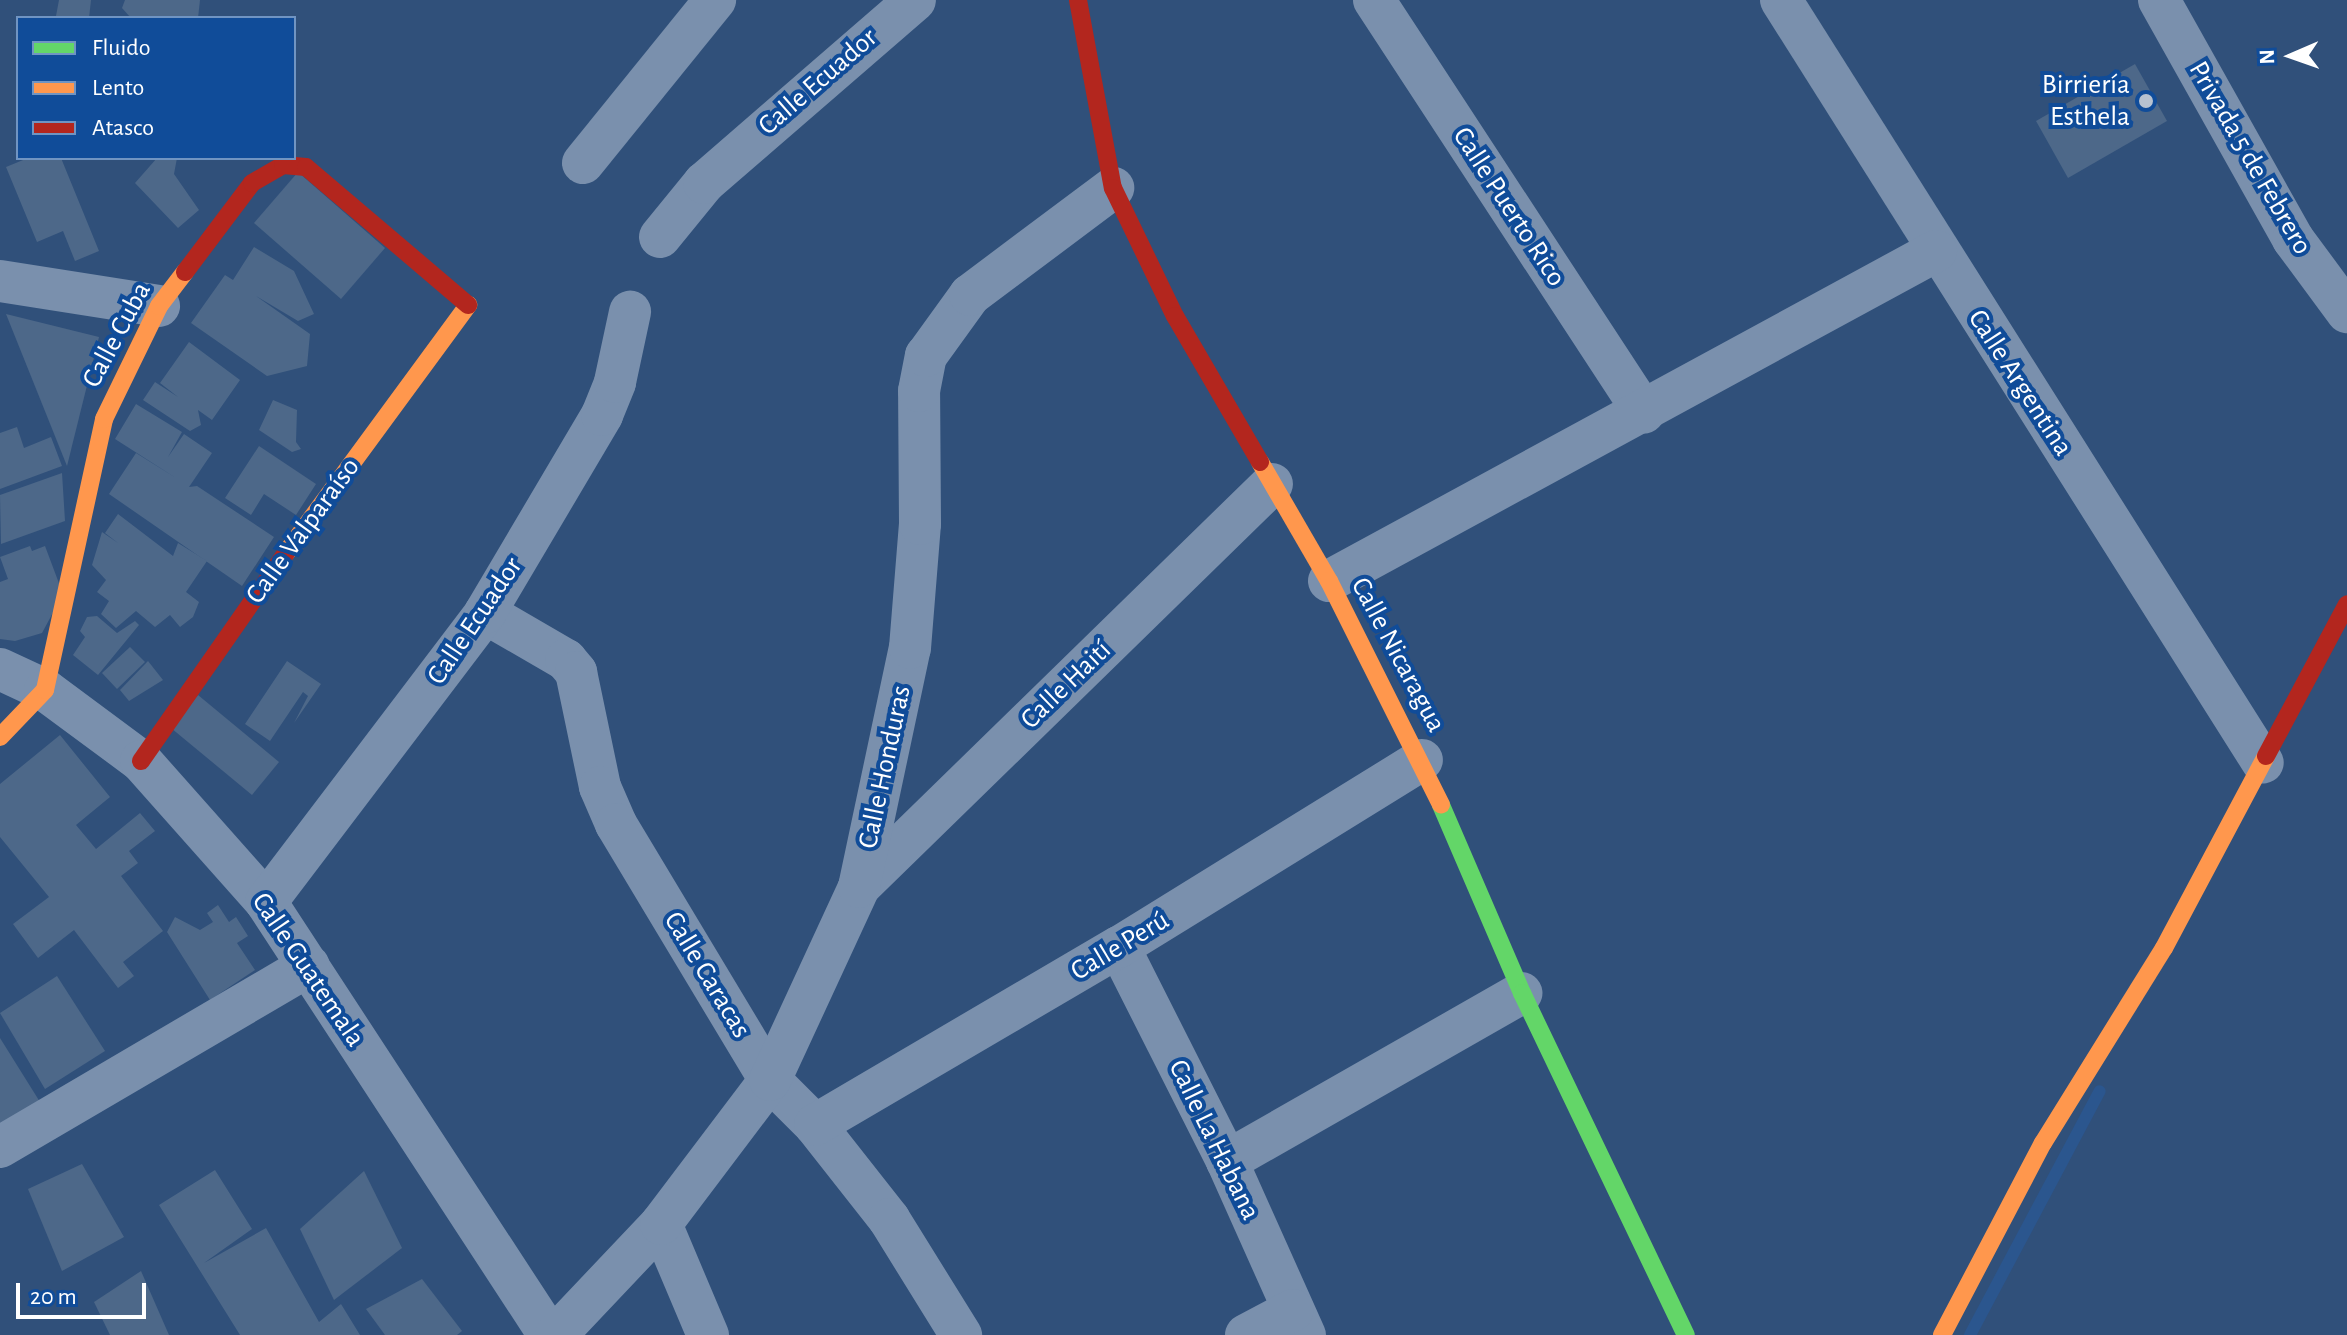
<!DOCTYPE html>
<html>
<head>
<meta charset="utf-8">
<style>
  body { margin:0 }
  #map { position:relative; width:2347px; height:1335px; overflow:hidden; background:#30507a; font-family:"Alegreya Sans",sans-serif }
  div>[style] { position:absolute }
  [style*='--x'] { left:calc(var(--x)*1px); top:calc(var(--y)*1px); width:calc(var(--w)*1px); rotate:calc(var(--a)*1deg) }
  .stream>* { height:12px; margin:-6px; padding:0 6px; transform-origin:6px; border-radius:6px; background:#2b568e }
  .building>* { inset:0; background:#4d6889 }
  .street>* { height:42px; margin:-21px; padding:0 21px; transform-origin:21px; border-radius:21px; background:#7a90ad }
  .fast>* { height:18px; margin:-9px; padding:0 9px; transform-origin:9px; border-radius:9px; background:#63d668 }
  .slow>* { height:18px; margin:-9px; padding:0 9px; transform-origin:9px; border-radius:9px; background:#ff974d }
  .jam>* { height:18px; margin:-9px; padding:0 9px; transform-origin:9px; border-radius:9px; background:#b3261e }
  .dots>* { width:22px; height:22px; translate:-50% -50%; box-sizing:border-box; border:4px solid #104c99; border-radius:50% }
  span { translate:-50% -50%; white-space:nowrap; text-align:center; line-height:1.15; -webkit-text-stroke:8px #104c99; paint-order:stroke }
  .street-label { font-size:28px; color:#fff }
  .poi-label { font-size:28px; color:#fff }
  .right { translate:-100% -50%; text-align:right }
  .legend { position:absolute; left:16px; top:16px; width:280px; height:144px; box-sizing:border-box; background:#104c99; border:2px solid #7094c2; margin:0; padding:10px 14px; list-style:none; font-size:24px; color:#fff }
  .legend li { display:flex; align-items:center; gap:16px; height:40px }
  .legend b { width:40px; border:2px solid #7094c2 }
  .north { position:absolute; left:2251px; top:16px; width:80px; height:80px; -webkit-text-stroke:6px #104c99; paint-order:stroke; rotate:268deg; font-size:22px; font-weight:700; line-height:32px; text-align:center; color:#fff }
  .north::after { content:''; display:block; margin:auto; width:28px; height:36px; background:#fff; clip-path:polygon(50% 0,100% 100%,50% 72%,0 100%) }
  .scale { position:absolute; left:16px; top:1283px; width:130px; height:36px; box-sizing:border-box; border:4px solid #fff; border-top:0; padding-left:10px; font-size:24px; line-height:28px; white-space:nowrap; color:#fff; -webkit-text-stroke:6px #104c99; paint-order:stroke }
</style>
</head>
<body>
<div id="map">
  <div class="stream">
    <div style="--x:1970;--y:1335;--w:276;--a:-62"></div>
  </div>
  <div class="building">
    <div style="clip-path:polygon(59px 0,91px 0,89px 18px,56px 16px)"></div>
    <div style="clip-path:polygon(125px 0,200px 0,198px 18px,131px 18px,122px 8px)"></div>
    <div style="clip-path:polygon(2135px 64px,2167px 121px,2068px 178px,2036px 121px)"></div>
    <div style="clip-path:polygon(28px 158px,61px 158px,99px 251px,75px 261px,63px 231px,37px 242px,6px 167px)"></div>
    <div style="clip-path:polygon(157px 158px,177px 158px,174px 174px,199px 210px,178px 228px,135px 183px)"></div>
    <div style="clip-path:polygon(298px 172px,385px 248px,341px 299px,254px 223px)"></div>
    <div style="clip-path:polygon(254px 247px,294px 271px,314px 314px,298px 321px,256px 296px,310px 334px,307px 366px,267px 376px,191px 323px,225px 275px,233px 280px)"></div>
    <div style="clip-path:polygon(6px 314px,99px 337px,67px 466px)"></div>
    <div style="clip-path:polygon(189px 342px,240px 380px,212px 420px,198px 410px,201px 425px,190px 431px,143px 400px,155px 382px,178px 397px,160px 383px)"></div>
    <div style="clip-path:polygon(273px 400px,297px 410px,296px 442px,301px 449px,292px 452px,259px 430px)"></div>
    <div style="clip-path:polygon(136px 404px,182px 432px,168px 457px,184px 434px,212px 453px,189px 487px,197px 486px,274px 537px,242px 586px,109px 494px,136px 453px,176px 478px,115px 439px)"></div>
    <div style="clip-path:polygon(17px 427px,24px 448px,51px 437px,62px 466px,0 489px,0 433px)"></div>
    <div style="clip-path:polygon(259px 446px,316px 484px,296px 515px,264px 494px,251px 515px,225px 498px)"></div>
    <div style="clip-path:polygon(62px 473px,65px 521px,1px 544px,0 495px)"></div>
    <div style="clip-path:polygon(118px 514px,173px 556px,178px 543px,207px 561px,186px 592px,199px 602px,193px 617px,180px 627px,170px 615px,155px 627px,136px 611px,116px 628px,101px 614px,109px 601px,97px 592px,106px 580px,92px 565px,102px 532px,118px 543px,105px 533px)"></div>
    <div style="clip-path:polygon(30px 546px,32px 551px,45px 546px,63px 594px,42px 633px,15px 641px,0 639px,0 582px,8px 579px,0 557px)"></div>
    <div style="clip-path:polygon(97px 616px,117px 633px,135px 621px,139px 625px,98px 675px,73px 655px,85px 637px,80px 631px,87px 617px)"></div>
    <div style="clip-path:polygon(130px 647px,145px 662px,117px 689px,102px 673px)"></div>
    <div style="clip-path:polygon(148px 661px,163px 680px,129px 701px,120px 690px)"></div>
    <div style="clip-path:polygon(287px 661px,321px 684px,294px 723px,308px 696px,303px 692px,270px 741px,245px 724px)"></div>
    <div style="clip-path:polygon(198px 695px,279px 762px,252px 795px,171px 728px)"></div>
    <div style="clip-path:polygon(60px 735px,110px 797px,76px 825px,96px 849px,140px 813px,155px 831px,129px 851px,138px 863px,121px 876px,163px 931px,123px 962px,134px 976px,118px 988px,74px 930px,38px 958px,13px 924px,49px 897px,0 837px,0 784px)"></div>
    <div style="clip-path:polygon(218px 905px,229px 922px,236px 917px,248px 936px,237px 943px,255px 970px,210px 1000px,167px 932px,175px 917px,200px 930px,213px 922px,207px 913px)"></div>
    <div style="clip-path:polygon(57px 976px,105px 1051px,45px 1089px,0 1013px)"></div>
    <div style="clip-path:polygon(0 1038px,40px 1102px,0 1128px)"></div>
    <div style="clip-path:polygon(82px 1164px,124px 1237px,62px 1271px,28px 1189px)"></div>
    <div style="clip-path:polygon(215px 1170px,252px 1229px,204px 1263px,266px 1228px,319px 1322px,341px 1304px,360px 1335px,240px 1335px,159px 1205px)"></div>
    <div style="clip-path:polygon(364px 1171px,402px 1248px,334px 1300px,300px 1229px)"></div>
    <div style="clip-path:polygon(141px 1271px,169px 1335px,110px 1335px,94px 1302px)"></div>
    <div style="clip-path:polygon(422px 1279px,462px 1331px,457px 1335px,385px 1335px,366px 1309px)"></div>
  </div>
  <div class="street">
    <div style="--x:1374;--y:0;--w:493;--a:56.8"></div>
    <div style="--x:1781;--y:0;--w:902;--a:57.72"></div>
    <div style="--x:2159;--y:0;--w:274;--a:60.7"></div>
    <div style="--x:2293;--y:239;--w:91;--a:53.5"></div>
    <div style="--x:583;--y:163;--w:210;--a:-51"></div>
    <div style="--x:660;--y:237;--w:70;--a:-50.8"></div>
    <div style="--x:704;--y:183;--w:279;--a:-40.9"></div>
    <div style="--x:0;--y:281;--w:161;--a:8.9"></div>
    <div style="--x:1329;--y:581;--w:691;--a:-28.53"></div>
    <div style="--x:485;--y:613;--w:94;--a:30.1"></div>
    <div style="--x:566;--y:660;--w:16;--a:50"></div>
    <div style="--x:576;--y:672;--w:117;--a:78.2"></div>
    <div style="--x:600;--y:787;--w:40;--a:66.6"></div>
    <div style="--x:616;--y:824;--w:299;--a:59"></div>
    <div style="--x:770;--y:1080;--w:64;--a:45"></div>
    <div style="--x:815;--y:1125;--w:120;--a:51.8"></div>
    <div style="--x:889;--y:1219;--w:137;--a:58.2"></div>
    <div style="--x:0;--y:669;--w:50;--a:25"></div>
    <div style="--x:45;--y:690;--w:119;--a:36.5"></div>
    <div style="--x:141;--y:761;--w:188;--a:48.4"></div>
    <div style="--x:266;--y:902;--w:517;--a:56.83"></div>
    <div style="--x:859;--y:887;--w:577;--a:-44.3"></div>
    <div style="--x:266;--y:902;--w:363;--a:-52.8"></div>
    <div style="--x:485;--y:613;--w:230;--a:-59.4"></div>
    <div style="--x:602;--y:415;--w:35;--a:-68"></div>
    <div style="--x:615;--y:382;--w:72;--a:-77.9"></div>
    <div style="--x:1119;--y:947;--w:240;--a:63.2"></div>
    <div style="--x:1227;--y:1161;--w:191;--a:65.9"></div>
    <div style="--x:815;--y:1125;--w:352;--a:-30.4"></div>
    <div style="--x:1119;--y:947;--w:356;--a:-31.7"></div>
    <div style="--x:0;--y:1147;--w:358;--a:-30.4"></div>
    <div style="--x:1227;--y:1161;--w:339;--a:-29.7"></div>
    <div style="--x:661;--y:1224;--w:121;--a:67.1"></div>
    <div style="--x:556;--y:1335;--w:153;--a:-46.6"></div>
    <div style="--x:661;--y:1224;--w:181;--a:-52.9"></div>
    <div style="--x:770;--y:1080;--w:213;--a:-65.2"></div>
    <div style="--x:859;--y:887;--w:244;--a:-78"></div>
    <div style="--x:910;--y:648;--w:124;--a:-85.4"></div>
    <div style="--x:920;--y:524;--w:133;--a:-90.4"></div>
    <div style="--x:919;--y:391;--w:36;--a:-79"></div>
    <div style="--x:926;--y:356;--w:75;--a:-54.2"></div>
    <div style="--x:970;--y:295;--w:179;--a:-36.8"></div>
    <div style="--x:1246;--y:1335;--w:53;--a:-28"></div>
  </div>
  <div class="fast">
    <div style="--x:1441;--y:805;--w:205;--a:66.7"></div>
    <div style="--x:1522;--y:993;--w:379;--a:64.4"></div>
  </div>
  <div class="slow">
    <div style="--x:1260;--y:462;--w:138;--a:59.9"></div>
    <div style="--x:1329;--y:581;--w:250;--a:63.4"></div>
    <div style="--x:286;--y:553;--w:308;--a:-53.7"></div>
    <div style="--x:0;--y:737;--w:65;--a:-46.2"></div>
    <div style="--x:45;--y:690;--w:277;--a:-77.7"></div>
    <div style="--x:104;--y:419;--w:126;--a:-64"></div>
    <div style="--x:159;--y:306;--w:43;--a:-52.6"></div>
    <div style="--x:1942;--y:1335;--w:217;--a:-62.3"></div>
    <div style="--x:2043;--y:1143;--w:229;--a:-58.2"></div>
    <div style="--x:2164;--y:948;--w:217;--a:-62"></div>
  </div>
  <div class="jam">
    <div style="--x:1078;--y:0;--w:191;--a:79.5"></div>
    <div style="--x:1113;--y:188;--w:142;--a:64.2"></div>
    <div style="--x:1175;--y:316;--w:169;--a:59.8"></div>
    <div style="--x:185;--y:272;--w:111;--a:-53"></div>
    <div style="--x:252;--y:183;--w:36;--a:-30"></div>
    <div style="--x:283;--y:165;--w:23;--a:5"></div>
    <div style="--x:306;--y:167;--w:213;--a:40.4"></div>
    <div style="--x:2266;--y:756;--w:172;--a:-61.9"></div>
    <div style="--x:141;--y:761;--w:254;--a:-55.1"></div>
  </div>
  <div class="dots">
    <div style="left:2146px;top:101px;background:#b7c2d0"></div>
  </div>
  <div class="street-label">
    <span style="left:818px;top:82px;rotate:-41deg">Calle Ecuador</span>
    <span style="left:2250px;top:158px;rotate:60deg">Privada 5 de Febrero</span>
    <span style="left:1509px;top:207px;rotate:57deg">Calle Puerto Rico</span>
    <span style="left:117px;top:335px;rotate:-62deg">Calle Cuba</span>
    <span style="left:2020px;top:383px;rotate:57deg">Calle Argentina</span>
    <span style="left:303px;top:531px;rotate:-54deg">Calle Valparaíso</span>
    <span style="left:475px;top:621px;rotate:-56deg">Calle Ecuador</span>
    <span style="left:1398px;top:655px;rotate:62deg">Calle Nicaragua</span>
    <span style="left:1066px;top:685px;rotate:-44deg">Calle Haití</span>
    <span style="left:885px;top:767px;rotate:-78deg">Calle Honduras</span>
    <span style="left:1120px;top:946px;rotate:-31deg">Calle Perú</span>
    <span style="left:308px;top:970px;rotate:56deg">Calle Guatemala</span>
    <span style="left:707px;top:975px;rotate:59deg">Calle Caracas</span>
    <span style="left:1214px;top:1140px;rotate:64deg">Calle La Habana</span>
  </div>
  <div class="poi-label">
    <span class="right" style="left:2130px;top:101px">Birriería<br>Esthela</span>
  </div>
  <ul class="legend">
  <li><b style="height:10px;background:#63d668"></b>Fluido</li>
  <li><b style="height:10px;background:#ff974d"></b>Lento</li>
  <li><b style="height:10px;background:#b3261e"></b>Atasco</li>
  </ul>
  <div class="north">N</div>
  <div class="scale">20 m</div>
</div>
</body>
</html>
